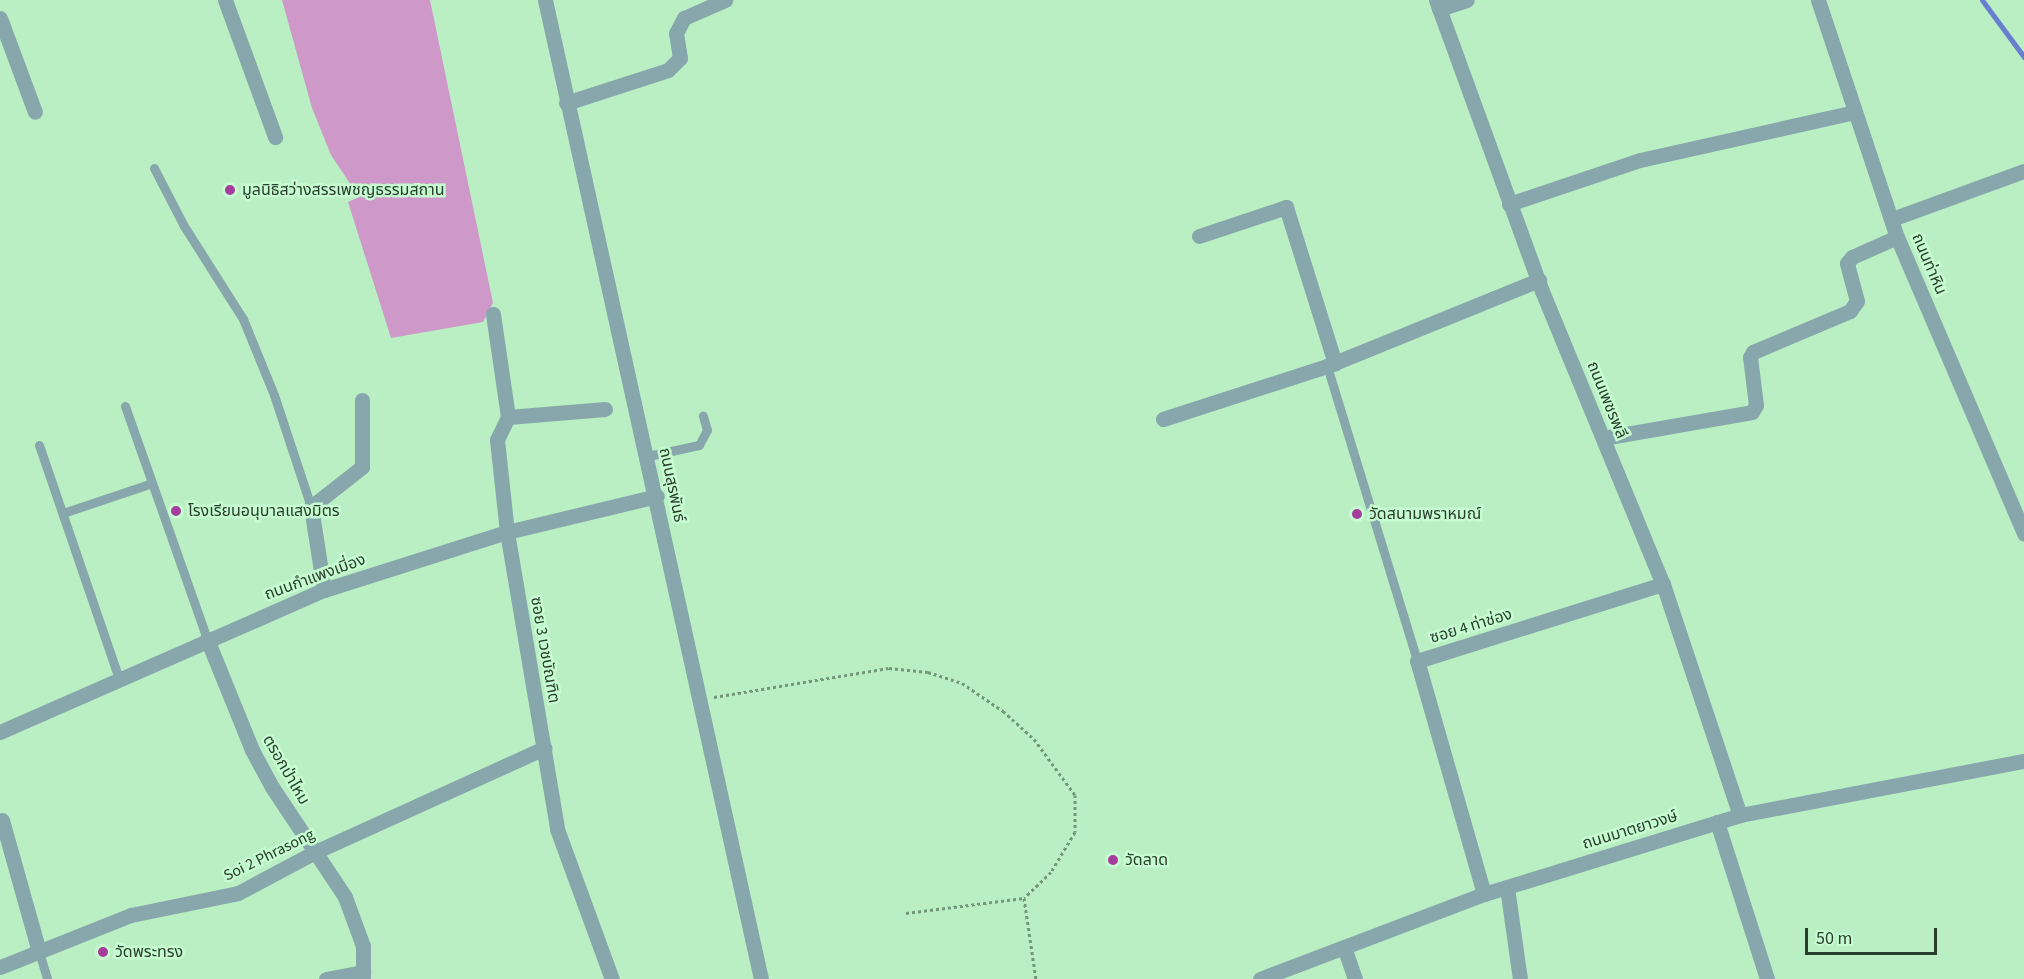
<!DOCTYPE html>
<html>
<head>
<meta charset="utf-8">
<style>
  body { margin:0 }
  #map { position:relative; width:2024px; height:979px; overflow:hidden; background:#b9efc3; font-family:"Source Sans 3","Noto Sans Thai",sans-serif }
  div>[style] { position:absolute }
  [style*='--x'] { left:calc(var(--x)*1px); top:calc(var(--y)*1px); width:calc(var(--w)*1px); rotate:calc(var(--a)*1deg) }
  .green>* { inset:0; background:#ce99c8 }
  .stream>* { height:5px; margin:-2.5px; padding:0 2.5px; transform-origin:2.5px; border-radius:2.5px; background:#687fcf }
  .path>* { height:3px; margin-top:-1.5px; transform-origin:0; background:repeating-linear-gradient(90deg,#729879 0 3px,transparent 0 6px) }
  .service>* { height:9px; margin:-4.5px; padding:0 4.5px; transform-origin:4.5px; border-radius:4.5px; background:#87a7ad }
  .minor>* { height:15px; margin:-7.5px; padding:0 7.5px; transform-origin:7.5px; border-radius:7.5px; background:#87a7ad }
  .tertiary>* { height:15px; margin:-7.5px; padding:0 7.5px; transform-origin:7.5px; border-radius:7.5px; background:#87a7ad }
  .dots>* { width:16px; height:16px; translate:-50% -50%; box-sizing:border-box; border:3px solid #c6fcd0; border-radius:50% }
  span { translate:-50% -50%; white-space:nowrap; text-align:center; line-height:1.15; -webkit-text-stroke:5px #c6fcd0; paint-order:stroke }
  .poi-label { font-size:16px; color:#293e2d }
  .left { translate:0 -50%; text-align:left }
  .street-label { font-size:16px; color:#293e2d }
  .scale { position:absolute; left:1805px; top:928px; width:132px; height:27px; box-sizing:border-box; border:3px solid #293e2d; border-top:0; padding-left:8px; font-size:18px; line-height:21px; white-space:nowrap; color:#293e2d; -webkit-text-stroke:4px #c6fcd0; paint-order:stroke }
</style>
</head>
<body>
<div id="map">
  <div class="green">
    <div style="clip-path:polygon(282px 0,430px 0,493px 303px,483px 322px,391px 338px,348px 202px,359px 197px,331px 155px,312px 108px)"></div>
  </div>
  <div class="stream">
    <div style="--x:1982;--y:0;--w:71;--a:53.6"></div>
  </div>
  <div class="path">
    <div style="--x:714;--y:697;--w:177;--a:-9.4"></div>
    <div style="--x:889;--y:668;--w:39;--a:6"></div>
    <div style="--x:928;--y:672;--w:36;--a:18"></div>
    <div style="--x:962;--y:683;--w:50;--a:34.3"></div>
    <div style="--x:1003;--y:711;--w:42;--a:42.1"></div>
    <div style="--x:1034;--y:739;--w:69;--a:53.8"></div>
    <div style="--x:1075;--y:795;--w:37;--a:90"></div>
    <div style="--x:1075;--y:832;--w:47;--a:121"></div>
    <div style="--x:1051;--y:872;--w:37;--a:136"></div>
    <div style="--x:1024;--y:898;--w:82;--a:81.6"></div>
    <div style="--x:906;--y:913;--w:119;--a:-7.2"></div>
  </div>
  <div class="service">
    <div style="--x:154;--y:168;--w:65;--a:62.7"></div>
    <div style="--x:184;--y:226;--w:110;--a:57.6"></div>
    <div style="--x:243;--y:319;--w:82;--a:67.8"></div>
    <div style="--x:274;--y:395;--w:118;--a:71.7"></div>
    <div style="--x:1327;--y:366;--w:308;--a:73"></div>
    <div style="--x:125;--y:406;--w:247;--a:70.6"></div>
    <div style="--x:39;--y:445;--w:247;--a:71.1"></div>
    <div style="--x:648;--y:456;--w:52;--a:-12.2"></div>
    <div style="--x:699;--y:445;--w:17;--a:-62"></div>
    <div style="--x:707;--y:430;--w:15;--a:-106"></div>
    <div style="--x:63;--y:513;--w:91;--a:-18.6"></div>
    <div style="--x:39;--y:952;--w:28;--a:73"></div>
  </div>
  <div class="minor">
    <div style="--x:225;--y:0;--w:146;--a:69.9"></div>
    <div style="--x:545;--y:0;--w:1003;--a:77.56"></div>
    <div style="--x:1436;--y:0;--w:310;--a:70"></div>
    <div style="--x:1542;--y:291;--w:317;--a:67.6"></div>
    <div style="--x:1663;--y:584;--w:243;--a:71.6"></div>
    <div style="--x:1439;--y:9;--w:29;--a:-18"></div>
    <div style="--x:0;--y:18;--w:100;--a:69.6"></div>
    <div style="--x:566;--y:103;--w:107;--a:-17.9"></div>
    <div style="--x:668;--y:70;--w:17;--a:-45"></div>
    <div style="--x:680;--y:58;--w:25;--a:-99"></div>
    <div style="--x:676;--y:33;--w:17;--a:-62"></div>
    <div style="--x:684;--y:18;--w:45;--a:-23.7"></div>
    <div style="--x:1509;--y:204;--w:138;--a:-18.6"></div>
    <div style="--x:1640;--y:160;--w:220;--a:-12.6"></div>
    <div style="--x:1892;--y:219;--w:140;--a:-20"></div>
    <div style="--x:1199;--y:236;--w:92;--a:-18.4"></div>
    <div style="--x:1286;--y:207;--w:164;--a:72.6"></div>
    <div style="--x:493;--y:314;--w:104;--a:81.7"></div>
    <div style="--x:605;--y:409;--w:97;--a:175.3"></div>
    <div style="--x:508;--y:417;--w:25;--a:116"></div>
    <div style="--x:497;--y:440;--w:93;--a:83.8"></div>
    <div style="--x:507;--y:532;--w:301;--a:80.4"></div>
    <div style="--x:557;--y:829;--w:160;--a:69.9"></div>
    <div style="--x:1163;--y:419;--w:172;--a:-17.9"></div>
    <div style="--x:1327;--y:366;--w:229;--a:-22.1"></div>
    <div style="--x:1603;--y:438;--w:151;--a:-9.9"></div>
    <div style="--x:1752;--y:412;--w:8;--a:-60"></div>
    <div style="--x:1756;--y:405;--w:48;--a:-97.1"></div>
    <div style="--x:1750;--y:357;--w:6;--a:-59"></div>
    <div style="--x:1753;--y:352;--w:105;--a:-22.9"></div>
    <div style="--x:1850;--y:311;--w:12;--a:-55"></div>
    <div style="--x:1857;--y:301;--w:39;--a:-105"></div>
    <div style="--x:1847;--y:263;--w:8;--a:-50"></div>
    <div style="--x:1852;--y:257;--w:49;--a:-24"></div>
    <div style="--x:324;--y:590;--w:84;--a:-98.9"></div>
    <div style="--x:311;--y:507;--w:65;--a:-38.1"></div>
    <div style="--x:362;--y:467;--w:67;--a:-90"></div>
    <div style="--x:207;--y:639;--w:120;--a:67.9"></div>
    <div style="--x:252;--y:750;--w:42;--a:61.6"></div>
    <div style="--x:272;--y:787;--w:132;--a:56.4"></div>
    <div style="--x:345;--y:897;--w:52;--a:69.8"></div>
    <div style="--x:363;--y:946;--w:33;--a:90"></div>
    <div style="--x:0;--y:732;--w:354;--a:-23.7"></div>
    <div style="--x:324;--y:590;--w:192;--a:-17.6"></div>
    <div style="--x:507;--y:532;--w:154;--a:-13.5"></div>
    <div style="--x:2;--y:820;--w:137;--a:74.3"></div>
    <div style="--x:1717;--y:822;--w:165;--a:72.3"></div>
    <div style="--x:1507;--y:887;--w:93;--a:82"></div>
    <div style="--x:1484;--y:894;--w:242;--a:-106"></div>
    <div style="--x:1417;--y:661;--w:258;--a:-17.4"></div>
    <div style="--x:1344;--y:947;--w:34;--a:71"></div>
    <div style="--x:0;--y:967;--w:141;--a:-21.7"></div>
    <div style="--x:131;--y:915;--w:109;--a:-11.6"></div>
    <div style="--x:238;--y:893;--w:87;--a:-28"></div>
    <div style="--x:315;--y:852;--w:252;--a:-24.4"></div>
    <div style="--x:326;--y:979;--w:38;--a:-11"></div>
  </div>
  <div class="tertiary">
    <div style="--x:1818;--y:0;--w:250;--a:71.6"></div>
    <div style="--x:1897;--y:237;--w:323;--a:66.8"></div>
    <div style="--x:1260;--y:979;--w:240;--a:-20.8"></div>
    <div style="--x:1484;--y:894;--w:268;--a:-17.1"></div>
    <div style="--x:1740;--y:815;--w:289;--a:-10.8"></div>
  </div>
  <div class="dots">
    <div style="left:230px;top:190px;background:#a53c9e"></div>
    <div style="left:176px;top:511px;background:#a53c9e"></div>
    <div style="left:1357px;top:514px;background:#a53c9e"></div>
    <div style="left:1113px;top:860px;background:#a53c9e"></div>
    <div style="left:103px;top:952px;background:#a53c9e"></div>
  </div>
  <div class="poi-label">
    <span class="left" style="left:242px;top:190px">มูลนิธิสว่างสรรเพชญธรรมสถาน</span>
    <span class="left" style="left:188px;top:511px">โรงเรียนอนุบาลแสงมิตร</span>
    <span class="left" style="left:1369px;top:514px">วัดสนามพราหมณ์</span>
    <span class="left" style="left:1125px;top:860px">วัดลาด</span>
    <span class="left" style="left:115px;top:952px">วัดพระทรง</span>
  </div>
  <div class="street-label">
    <span style="left:1929px;top:264px;rotate:67deg">ถนนท่าหิน</span>
    <span style="left:1607px;top:400px;rotate:68deg">ถนนเพชรพลี</span>
    <span style="left:672px;top:485px;rotate:78deg">ถนนสุรพันธ์</span>
    <span style="left:315px;top:577px;rotate:-20deg">ถนนกำแพงเมี่อง</span>
    <span style="left:1471px;top:626px;rotate:-17deg">ซอย 4 ท่าช่อง</span>
    <span style="left:545px;top:650px;rotate:80deg">ซอย 3 เวชบัณฑิต</span>
    <span style="left:286px;top:770px;rotate:60deg">ตรอกป่าไหม</span>
    <span style="left:1630px;top:830px;rotate:-17deg">ถนนมาตยาวงษ์</span>
    <span style="left:269px;top:855px;rotate:-26deg">Soi 2 Phrasong</span>
  </div>
  <div class="scale">50 m</div>
</div>
</body>
</html>
